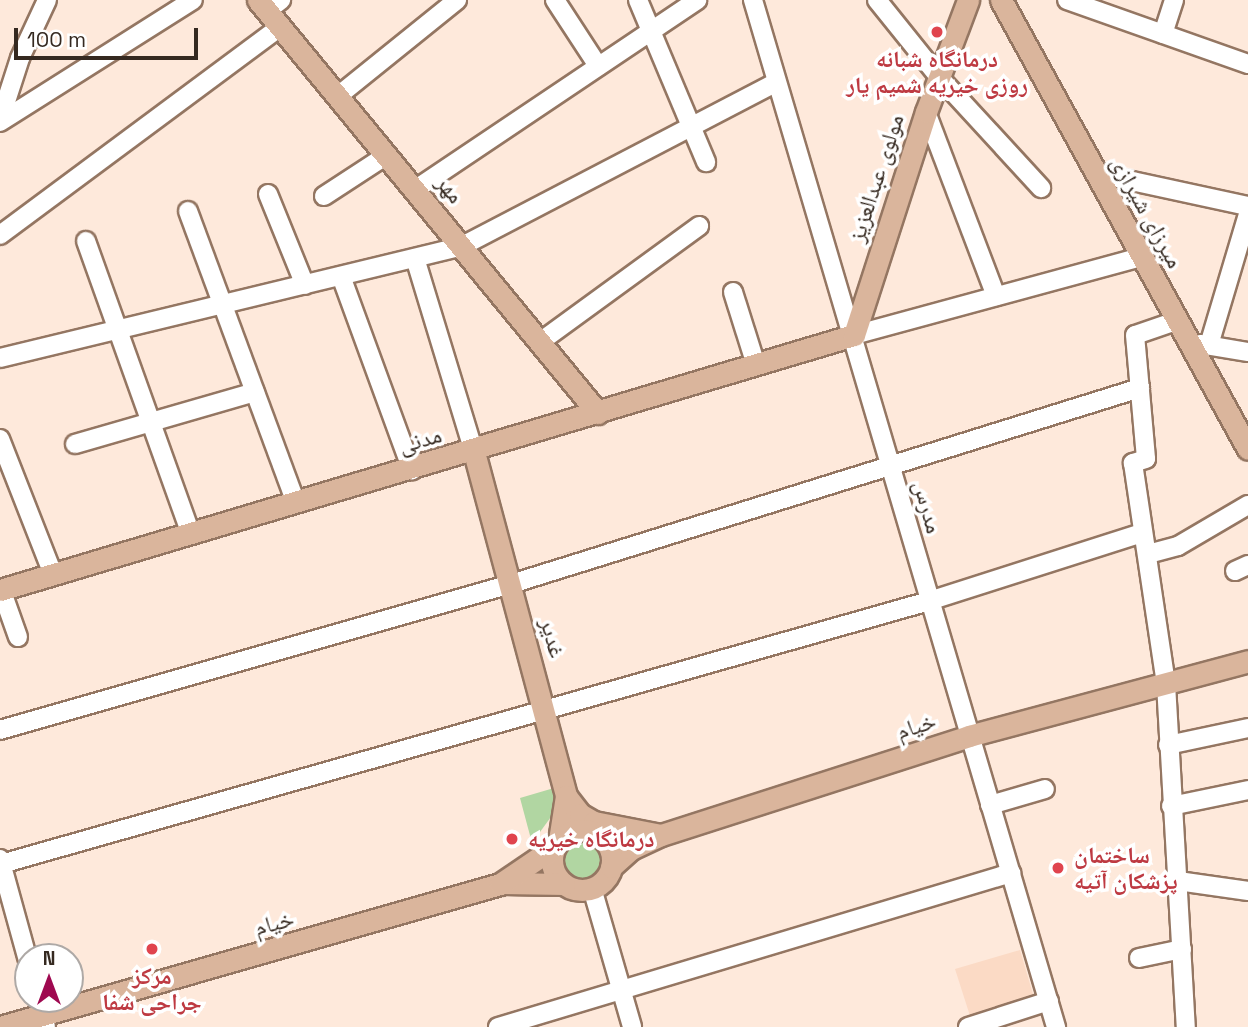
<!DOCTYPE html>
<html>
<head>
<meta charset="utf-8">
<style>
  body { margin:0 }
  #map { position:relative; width:1248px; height:1027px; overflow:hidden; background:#fee9db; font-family:"Space Grotesk","Noto Naskh Arabic",sans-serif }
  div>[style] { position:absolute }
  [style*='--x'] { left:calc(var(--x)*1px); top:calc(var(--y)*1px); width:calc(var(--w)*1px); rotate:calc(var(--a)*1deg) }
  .built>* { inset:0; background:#fbdac5 }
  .green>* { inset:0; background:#b1d6a2 }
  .round { border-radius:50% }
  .roads { filter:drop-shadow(2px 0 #947662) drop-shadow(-2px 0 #947662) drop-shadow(0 2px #947662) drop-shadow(0 -2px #947662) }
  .minor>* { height:18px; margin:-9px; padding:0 9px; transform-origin:9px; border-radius:9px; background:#fff }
  .major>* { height:21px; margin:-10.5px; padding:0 10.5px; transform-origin:10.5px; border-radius:10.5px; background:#dab59c }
  .major>.ring { margin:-10.5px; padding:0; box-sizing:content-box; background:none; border:21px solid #dab59c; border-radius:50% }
  .dots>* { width:19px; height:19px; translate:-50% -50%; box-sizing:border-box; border:4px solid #fff; border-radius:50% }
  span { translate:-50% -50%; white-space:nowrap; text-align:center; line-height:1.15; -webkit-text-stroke:7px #fff; paint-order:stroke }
  .health-label { font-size:23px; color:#be3a42; font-weight:700 }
  .left { translate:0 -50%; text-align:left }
  .street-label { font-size:23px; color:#352920 }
  .north { position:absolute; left:14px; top:943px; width:70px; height:70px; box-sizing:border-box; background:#fff; border:2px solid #aea9a6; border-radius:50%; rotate:0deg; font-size:19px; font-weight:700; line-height:28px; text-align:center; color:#352920 }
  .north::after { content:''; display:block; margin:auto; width:24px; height:32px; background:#9f0950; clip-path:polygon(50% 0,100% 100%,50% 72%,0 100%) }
  .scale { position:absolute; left:14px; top:28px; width:184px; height:32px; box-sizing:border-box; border:4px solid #352920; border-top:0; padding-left:9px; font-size:21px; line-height:24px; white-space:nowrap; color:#352920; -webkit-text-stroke:5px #fff; paint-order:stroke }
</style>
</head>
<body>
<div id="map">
  <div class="built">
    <div style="clip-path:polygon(1020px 950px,1035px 1001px,971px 1019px,955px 969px)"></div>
  </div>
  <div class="green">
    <div style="clip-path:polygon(554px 788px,556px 810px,532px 843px,520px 798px)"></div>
    <div class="round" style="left:561px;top:838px;width:42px;height:42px"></div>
  </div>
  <div class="roads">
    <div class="minor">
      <div style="--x:555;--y:0;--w:79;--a:56.9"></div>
      <div style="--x:638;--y:0;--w:176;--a:67.2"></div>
      <div style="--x:753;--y:0;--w:1071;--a:73.56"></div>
      <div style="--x:877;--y:0;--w:99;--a:51.2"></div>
      <div style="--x:939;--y:77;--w:151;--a:47.4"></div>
      <div style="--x:1067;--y:0;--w:192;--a:19.5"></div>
      <div style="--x:267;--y:11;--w:18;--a:-38"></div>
      <div style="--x:1163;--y:34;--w:36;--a:-72"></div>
      <div style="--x:338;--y:96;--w:153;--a:-38.9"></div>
      <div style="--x:926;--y:112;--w:197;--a:69.2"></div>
      <div style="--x:0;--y:120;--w:65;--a:-72.1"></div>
      <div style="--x:20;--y:58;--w:64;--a:-65"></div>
      <div style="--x:0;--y:122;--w:228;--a:-32.3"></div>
      <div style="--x:1095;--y:173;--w:157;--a:12.2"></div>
      <div style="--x:416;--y:189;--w:339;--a:-33.9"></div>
      <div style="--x:268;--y:194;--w:98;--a:67.9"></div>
      <div style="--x:324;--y:196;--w:75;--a:-33.1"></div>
      <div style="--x:188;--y:211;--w:311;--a:69.7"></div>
      <div style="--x:0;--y:235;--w:349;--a:-36.6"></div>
      <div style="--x:86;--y:241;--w:311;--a:70.3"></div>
      <div style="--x:415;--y:258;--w:203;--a:73.1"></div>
      <div style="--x:341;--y:276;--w:207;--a:69.9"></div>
      <div style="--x:733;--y:292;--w:77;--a:72.5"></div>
      <div style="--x:1176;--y:321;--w:43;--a:161.1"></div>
      <div style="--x:1135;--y:335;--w:124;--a:84.9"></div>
      <div style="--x:1146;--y:459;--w:14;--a:163"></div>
      <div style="--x:1133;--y:463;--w:223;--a:81.5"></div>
      <div style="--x:1166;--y:684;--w:344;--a:86.7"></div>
      <div style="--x:854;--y:335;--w:297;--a:-15.2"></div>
      <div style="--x:540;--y:342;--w:197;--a:-36.1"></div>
      <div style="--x:1200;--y:344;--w:49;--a:9.5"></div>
      <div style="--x:1209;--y:345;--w:137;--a:-73.4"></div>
      <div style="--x:0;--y:358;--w:475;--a:-13.6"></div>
      <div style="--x:462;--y:246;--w:353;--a:-27.5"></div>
      <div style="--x:0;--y:439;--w:145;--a:68.6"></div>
      <div style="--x:75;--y:444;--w:187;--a:-16.1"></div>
      <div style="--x:1148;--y:554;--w:31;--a:-15"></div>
      <div style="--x:1178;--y:546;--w:81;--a:-30.4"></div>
      <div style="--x:1235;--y:571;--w:14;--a:-25"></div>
      <div style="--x:1;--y:589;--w:51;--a:70.5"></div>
      <div style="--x:0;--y:730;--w:531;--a:-15.95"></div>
      <div style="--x:511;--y:584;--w:659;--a:-17.31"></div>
      <div style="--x:1168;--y:745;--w:82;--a:-12"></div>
      <div style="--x:990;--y:805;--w:57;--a:-16.2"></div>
      <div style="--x:1171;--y:806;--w:79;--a:-11.7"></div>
      <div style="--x:0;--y:859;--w:106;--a:74.6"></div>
      <div style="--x:1;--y:864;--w:965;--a:-15.82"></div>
      <div style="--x:929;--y:601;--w:224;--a:-17.7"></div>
      <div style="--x:1178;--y:881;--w:71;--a:8.1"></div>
      <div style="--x:592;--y:888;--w:145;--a:73.9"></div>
      <div style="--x:1139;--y:958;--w:44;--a:-11.8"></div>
      <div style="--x:38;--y:999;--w:29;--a:74"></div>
      <div style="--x:498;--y:1027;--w:536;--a:-16.71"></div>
      <div style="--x:968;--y:1027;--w:85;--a:-17.8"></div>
    </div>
    <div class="major">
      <div style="--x:258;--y:0;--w:535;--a:50.54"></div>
      <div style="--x:1001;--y:0;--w:512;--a:61.18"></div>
      <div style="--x:474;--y:452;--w:356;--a:75"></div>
      <div style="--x:566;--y:796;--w:45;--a:99"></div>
      <div style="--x:0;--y:590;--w:891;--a:-16.63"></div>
      <div style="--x:854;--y:335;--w:234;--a:-72.1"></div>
      <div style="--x:926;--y:112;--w:120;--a:-69.4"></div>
      <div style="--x:566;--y:796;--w:23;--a:52"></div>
      <div style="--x:580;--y:814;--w:16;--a:30"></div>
      <div style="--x:594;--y:822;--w:67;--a:11.1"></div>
      <div class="ring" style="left:552px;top:830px;width:39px;height:39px"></div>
      <div style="--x:611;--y:867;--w:27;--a:-42"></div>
      <div style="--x:631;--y:849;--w:33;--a:-25"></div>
      <div style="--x:661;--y:835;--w:324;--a:-17.8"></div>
      <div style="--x:969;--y:736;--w:289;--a:-15"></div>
      <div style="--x:502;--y:883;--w:62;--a:0.9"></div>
      <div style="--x:0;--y:1027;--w:520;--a:-15.96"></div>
      <div style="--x:500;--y:884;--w:64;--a:-34.2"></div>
    </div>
  </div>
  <div class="dots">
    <div style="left:937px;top:32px;background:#e0444e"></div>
    <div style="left:512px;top:839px;background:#e0444e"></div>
    <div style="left:1058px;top:868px;background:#e0444e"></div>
    <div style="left:152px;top:949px;background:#e0444e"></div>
  </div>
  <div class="health-label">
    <span style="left:937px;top:72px">درمانگاه شبانه<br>روزی خیریه شمیم یار</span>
    <span class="left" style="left:528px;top:839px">درمانگاه خیریه</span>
    <span class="left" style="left:1074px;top:868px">ساختمان<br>پزشکان آتیه</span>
    <span style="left:152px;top:989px">مرکز<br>جراحی شفا</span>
  </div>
  <div class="street-label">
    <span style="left:876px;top:178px;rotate:-72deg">مولوی عبدالعزیز</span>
    <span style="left:450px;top:189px;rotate:51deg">مهر</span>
    <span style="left:1147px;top:212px;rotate:61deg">میرزای شیرازی</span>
    <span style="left:420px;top:440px;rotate:-16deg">مدنی</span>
    <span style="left:928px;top:507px;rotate:75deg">مدرس</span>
    <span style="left:553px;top:638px;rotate:75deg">غدیر</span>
    <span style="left:916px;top:726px;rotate:-18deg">خیام</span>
    <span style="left:274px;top:923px;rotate:-15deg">خیام</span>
  </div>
  <div class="north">N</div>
  <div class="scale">100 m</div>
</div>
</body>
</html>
